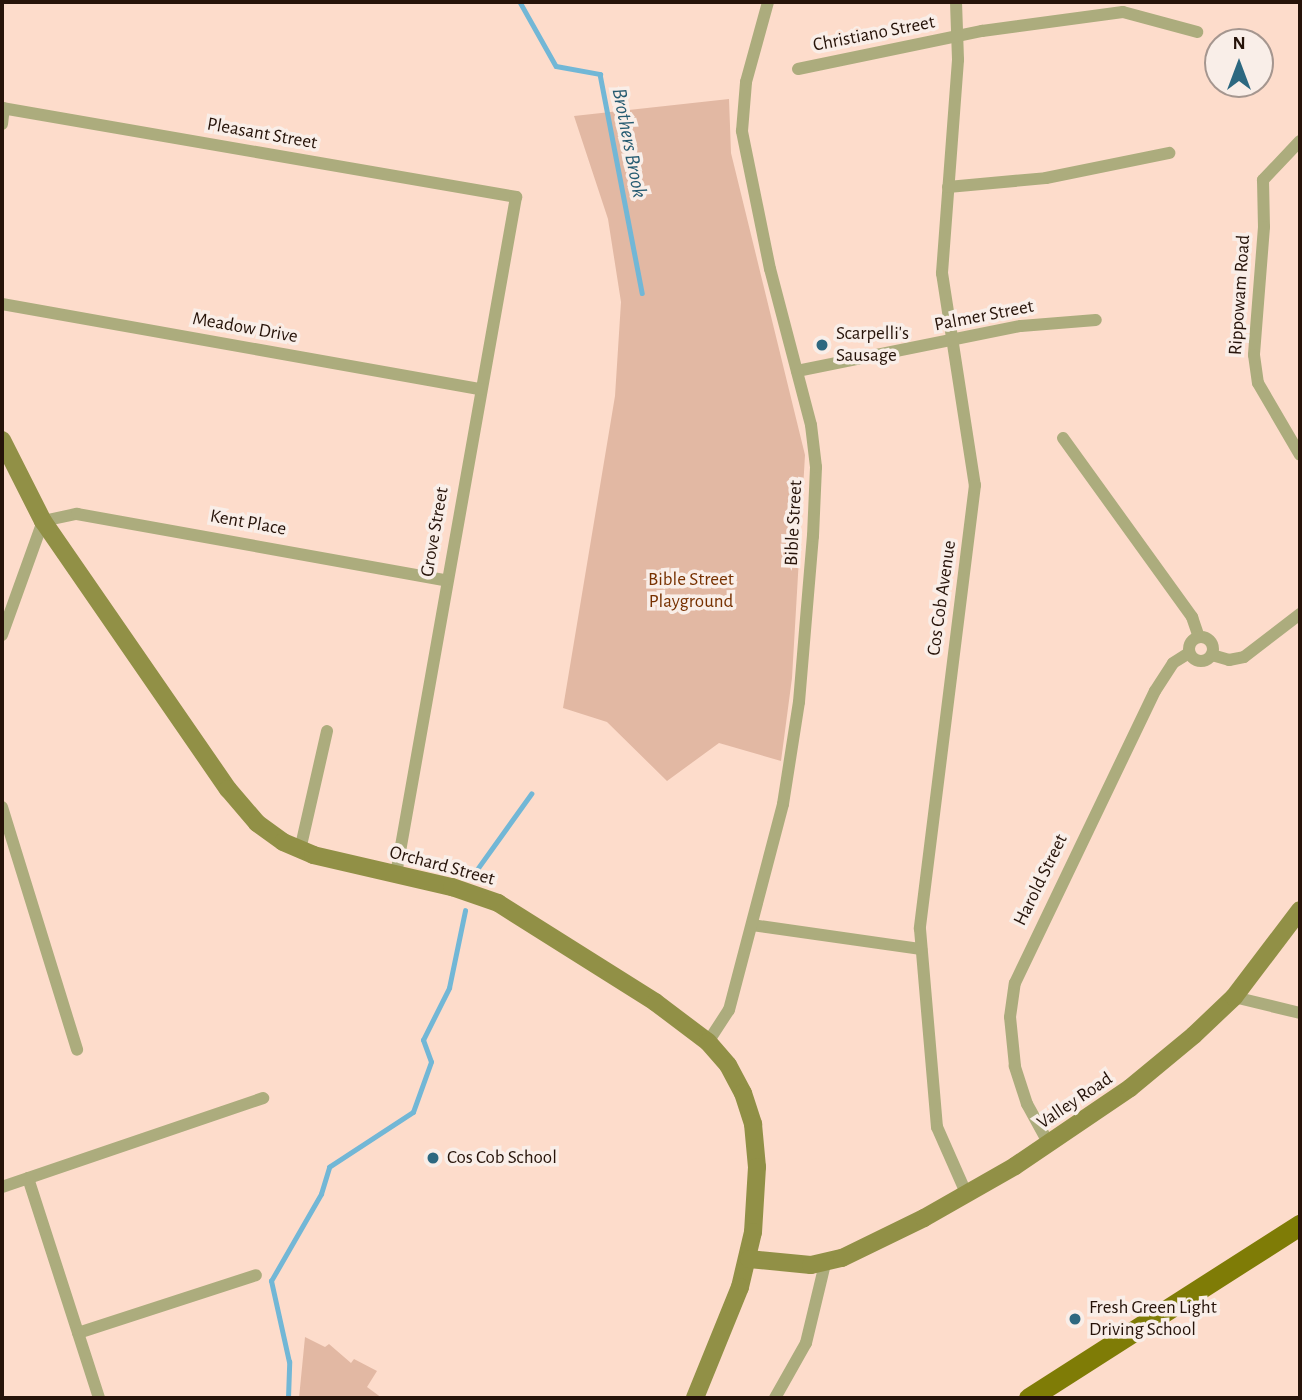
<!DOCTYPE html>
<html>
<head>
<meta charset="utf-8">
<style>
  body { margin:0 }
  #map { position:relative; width:1302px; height:1400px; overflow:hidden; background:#fddccb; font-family:"Alegreya Sans",sans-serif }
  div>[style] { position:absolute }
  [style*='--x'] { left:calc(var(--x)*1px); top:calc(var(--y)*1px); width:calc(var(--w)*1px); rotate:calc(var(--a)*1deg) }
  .green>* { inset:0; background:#e2b8a3 }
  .stream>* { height:4.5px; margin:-2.25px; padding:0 2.25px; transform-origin:2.25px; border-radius:2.25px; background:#72b7d6 }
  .street>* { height:12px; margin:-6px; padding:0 6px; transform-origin:6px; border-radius:6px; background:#acac7d }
  .street>.ring { margin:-6px; padding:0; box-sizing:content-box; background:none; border:12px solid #acac7d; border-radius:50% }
  .secondary>* { height:18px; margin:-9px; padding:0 9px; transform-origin:9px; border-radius:9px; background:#919046 }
  .primary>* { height:21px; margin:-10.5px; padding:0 10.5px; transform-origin:10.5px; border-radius:10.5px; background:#7f7c06 }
  .dots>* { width:19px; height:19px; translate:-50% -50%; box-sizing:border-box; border:4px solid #f9eee8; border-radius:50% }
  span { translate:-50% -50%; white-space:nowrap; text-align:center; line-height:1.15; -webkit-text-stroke:7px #f9eee8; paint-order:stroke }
  .street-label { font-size:19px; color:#261309 }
  .poi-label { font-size:19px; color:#261309 }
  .left { translate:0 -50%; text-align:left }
  .park-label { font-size:19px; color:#773100 }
  .water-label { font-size:21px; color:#255b71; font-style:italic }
  .frame { position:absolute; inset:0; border:4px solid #261309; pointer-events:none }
  .north { position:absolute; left:1204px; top:28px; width:70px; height:70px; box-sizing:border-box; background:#f9eee8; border:2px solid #a5968f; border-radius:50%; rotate:0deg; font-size:19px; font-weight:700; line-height:28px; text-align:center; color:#261309 }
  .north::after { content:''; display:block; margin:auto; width:24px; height:32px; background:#2d6880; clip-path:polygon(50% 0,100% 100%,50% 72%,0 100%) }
</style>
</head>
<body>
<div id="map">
  <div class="green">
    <div style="clip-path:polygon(729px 99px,731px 153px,805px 455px,792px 678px,781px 761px,719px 743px,667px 781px,607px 722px,563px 708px,615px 396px,621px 302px,608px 219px,574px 116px)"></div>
    <div style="clip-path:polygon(305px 1337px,325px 1347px,329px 1344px,351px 1363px,354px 1359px,377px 1371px,367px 1387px,382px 1398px,299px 1398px)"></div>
  </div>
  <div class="stream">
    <div style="--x:520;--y:2;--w:73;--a:60.6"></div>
    <div style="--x:556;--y:66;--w:45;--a:10.3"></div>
    <div style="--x:600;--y:74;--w:223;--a:79.1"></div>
    <div style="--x:473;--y:875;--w:100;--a:-54.4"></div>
    <div style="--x:288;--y:1398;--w:36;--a:-88"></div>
    <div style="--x:289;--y:1362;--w:83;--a:-102.5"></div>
    <div style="--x:271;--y:1281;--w:100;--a:-60.1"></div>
    <div style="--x:321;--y:1194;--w:28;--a:-73"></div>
    <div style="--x:329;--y:1167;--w:100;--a:-33.2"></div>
    <div style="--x:413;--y:1112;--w:53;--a:-70.2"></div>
    <div style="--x:431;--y:1062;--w:23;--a:-110"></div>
    <div style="--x:423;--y:1040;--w:58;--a:-63.4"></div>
    <div style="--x:449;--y:988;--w:79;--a:-78.3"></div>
  </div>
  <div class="street">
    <div style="--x:956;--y:2;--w:58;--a:88"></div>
    <div style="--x:958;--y:60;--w:214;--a:94.3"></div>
    <div style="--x:942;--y:273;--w:215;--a:81.2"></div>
    <div style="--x:975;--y:485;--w:447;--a:97.1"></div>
    <div style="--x:920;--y:929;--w:199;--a:85.1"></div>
    <div style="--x:937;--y:1127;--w:74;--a:66.2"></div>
    <div style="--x:798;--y:69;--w:188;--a:-11.7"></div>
    <div style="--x:982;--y:31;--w:142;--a:-7.7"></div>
    <div style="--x:1123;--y:12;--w:77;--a:15.1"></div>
    <div style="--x:2;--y:108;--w:522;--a:9.82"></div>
    <div style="--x:516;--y:197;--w:688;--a:100.05"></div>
    <div style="--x:2;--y:124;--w:16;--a:-83"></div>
    <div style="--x:1300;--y:141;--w:54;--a:133.5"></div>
    <div style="--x:1263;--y:180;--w:47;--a:88.8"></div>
    <div style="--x:1264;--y:227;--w:128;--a:94.5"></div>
    <div style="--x:1254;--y:355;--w:28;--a:82"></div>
    <div style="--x:1258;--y:383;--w:83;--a:59.7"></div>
    <div style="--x:948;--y:187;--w:98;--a:-5.2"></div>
    <div style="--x:1046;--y:178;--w:126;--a:-11.5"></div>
    <div style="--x:2;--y:304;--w:486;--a:10.1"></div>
    <div style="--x:797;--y:371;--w:228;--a:-11.4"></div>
    <div style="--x:1021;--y:326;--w:75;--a:-4.6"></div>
    <div style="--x:1063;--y:438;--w:221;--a:54.2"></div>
    <div style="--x:1192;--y:617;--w:21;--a:71"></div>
    <div style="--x:2;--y:635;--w:121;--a:-70.2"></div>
    <div style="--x:43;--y:521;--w:35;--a:-12"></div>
    <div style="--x:77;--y:514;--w:374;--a:10.2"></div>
    <div class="ring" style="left:1189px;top:637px;width:12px;height:12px"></div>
    <div style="--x:1212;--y:655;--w:18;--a:16"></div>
    <div style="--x:1229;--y:660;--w:15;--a:-11"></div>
    <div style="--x:1244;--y:657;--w:71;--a:-37.5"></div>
    <div style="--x:2;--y:807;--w:254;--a:72.8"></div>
    <div style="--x:300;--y:850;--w:122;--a:-77.2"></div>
    <div style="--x:752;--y:925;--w:171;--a:8.1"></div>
    <div style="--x:1234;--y:997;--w:68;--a:13.6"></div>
    <div style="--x:708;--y:1042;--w:38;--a:-57"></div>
    <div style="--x:729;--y:1010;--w:213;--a:-75.3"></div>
    <div style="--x:783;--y:804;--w:103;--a:-81.1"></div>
    <div style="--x:799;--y:702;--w:167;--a:-85.2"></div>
    <div style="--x:813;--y:536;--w:69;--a:-87.5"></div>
    <div style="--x:816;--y:467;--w:42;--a:-96.8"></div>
    <div style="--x:811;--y:425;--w:161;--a:-104.7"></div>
    <div style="--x:770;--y:269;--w:141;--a:-101.5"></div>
    <div style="--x:742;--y:131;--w:49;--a:-85.3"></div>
    <div style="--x:746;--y:82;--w:83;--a:-74.6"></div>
    <div style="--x:1049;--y:1144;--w:46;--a:-118.8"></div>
    <div style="--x:1027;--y:1104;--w:40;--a:-108"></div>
    <div style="--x:1015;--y:1066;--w:49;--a:-95.8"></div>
    <div style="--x:1010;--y:1017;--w:34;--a:-82"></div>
    <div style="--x:1015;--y:983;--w:324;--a:-64.4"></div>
    <div style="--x:1155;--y:691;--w:33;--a:-57"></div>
    <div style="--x:1173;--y:663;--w:19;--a:-32"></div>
    <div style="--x:28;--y:1178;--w:231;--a:72.1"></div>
    <div style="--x:2;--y:1187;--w:276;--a:-18.8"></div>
    <div style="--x:78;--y:1333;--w:187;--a:-18"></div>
    <div style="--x:775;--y:1398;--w:63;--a:-60.6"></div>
    <div style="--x:806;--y:1343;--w:81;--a:-76.5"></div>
  </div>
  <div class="secondary">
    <div style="--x:2;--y:440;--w:91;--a:63.2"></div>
    <div style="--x:43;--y:521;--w:326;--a:55.4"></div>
    <div style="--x:228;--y:789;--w:45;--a:49.5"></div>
    <div style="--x:257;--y:823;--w:32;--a:36"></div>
    <div style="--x:283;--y:842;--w:33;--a:23"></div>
    <div style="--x:313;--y:855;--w:143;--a:13"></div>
    <div style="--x:452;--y:887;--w:49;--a:19.2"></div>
    <div style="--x:498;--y:903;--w:186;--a:32.2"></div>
    <div style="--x:655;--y:1002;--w:66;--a:37"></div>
    <div style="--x:708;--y:1042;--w:30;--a:49"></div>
    <div style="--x:728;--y:1065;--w:32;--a:62"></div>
    <div style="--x:743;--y:1093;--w:33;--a:72"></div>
    <div style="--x:753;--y:1124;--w:43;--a:84.7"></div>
    <div style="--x:757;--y:1167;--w:65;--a:93.5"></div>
    <div style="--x:753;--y:1232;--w:57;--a:103.3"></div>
    <div style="--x:740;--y:1287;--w:120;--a:112.1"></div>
    <div style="--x:749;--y:1259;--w:62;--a:5.5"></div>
    <div style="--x:811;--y:1265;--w:32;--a:-13"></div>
    <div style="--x:842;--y:1258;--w:91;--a:-26"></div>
    <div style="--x:924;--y:1218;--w:105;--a:-29.7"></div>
    <div style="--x:1015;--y:1166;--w:139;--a:-34.1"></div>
    <div style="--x:1130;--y:1088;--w:83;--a:-39.6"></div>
    <div style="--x:1194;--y:1035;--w:55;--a:-43.5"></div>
    <div style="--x:1234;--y:997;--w:109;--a:-52.8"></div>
  </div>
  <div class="primary">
    <div style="--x:1029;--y:1398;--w:322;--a:-32.6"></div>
  </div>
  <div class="dots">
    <div style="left:822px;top:345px;background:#2d6880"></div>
    <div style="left:433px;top:1158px;background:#2d6880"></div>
    <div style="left:1075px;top:1319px;background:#2d6880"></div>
  </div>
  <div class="street-label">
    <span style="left:874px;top:34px;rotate:-11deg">Christiano Street</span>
    <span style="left:262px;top:134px;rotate:10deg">Pleasant Street</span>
    <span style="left:1240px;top:295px;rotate:-86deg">Rippowam Road</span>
    <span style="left:984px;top:316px;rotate:-11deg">Palmer Street</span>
    <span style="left:245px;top:328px;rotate:10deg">Meadow Drive</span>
    <span style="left:248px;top:523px;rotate:10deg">Kent Place</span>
    <span style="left:794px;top:523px;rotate:-87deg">Bible Street</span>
    <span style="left:435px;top:532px;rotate:-80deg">Grove Street</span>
    <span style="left:942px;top:598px;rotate:-82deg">Cos Cob Avenue</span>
    <span style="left:442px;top:866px;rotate:15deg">Orchard Street</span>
    <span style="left:1041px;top:880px;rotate:-64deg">Harold Street</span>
    <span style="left:1075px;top:1101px;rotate:-34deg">Valley Road</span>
  </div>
  <div class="poi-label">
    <span class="left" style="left:836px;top:345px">Scarpelli's<br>Sausage</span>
    <span class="left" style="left:447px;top:1158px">Cos Cob School</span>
    <span class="left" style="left:1089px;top:1319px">Fresh Green Light<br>Driving School</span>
  </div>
  <div class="park-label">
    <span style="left:691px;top:591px">Bible Street<br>Playground</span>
  </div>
  <div class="water-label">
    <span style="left:629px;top:143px;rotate:79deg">Brothers Brook</span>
  </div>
  <div class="frame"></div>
  <div class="north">N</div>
</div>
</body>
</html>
